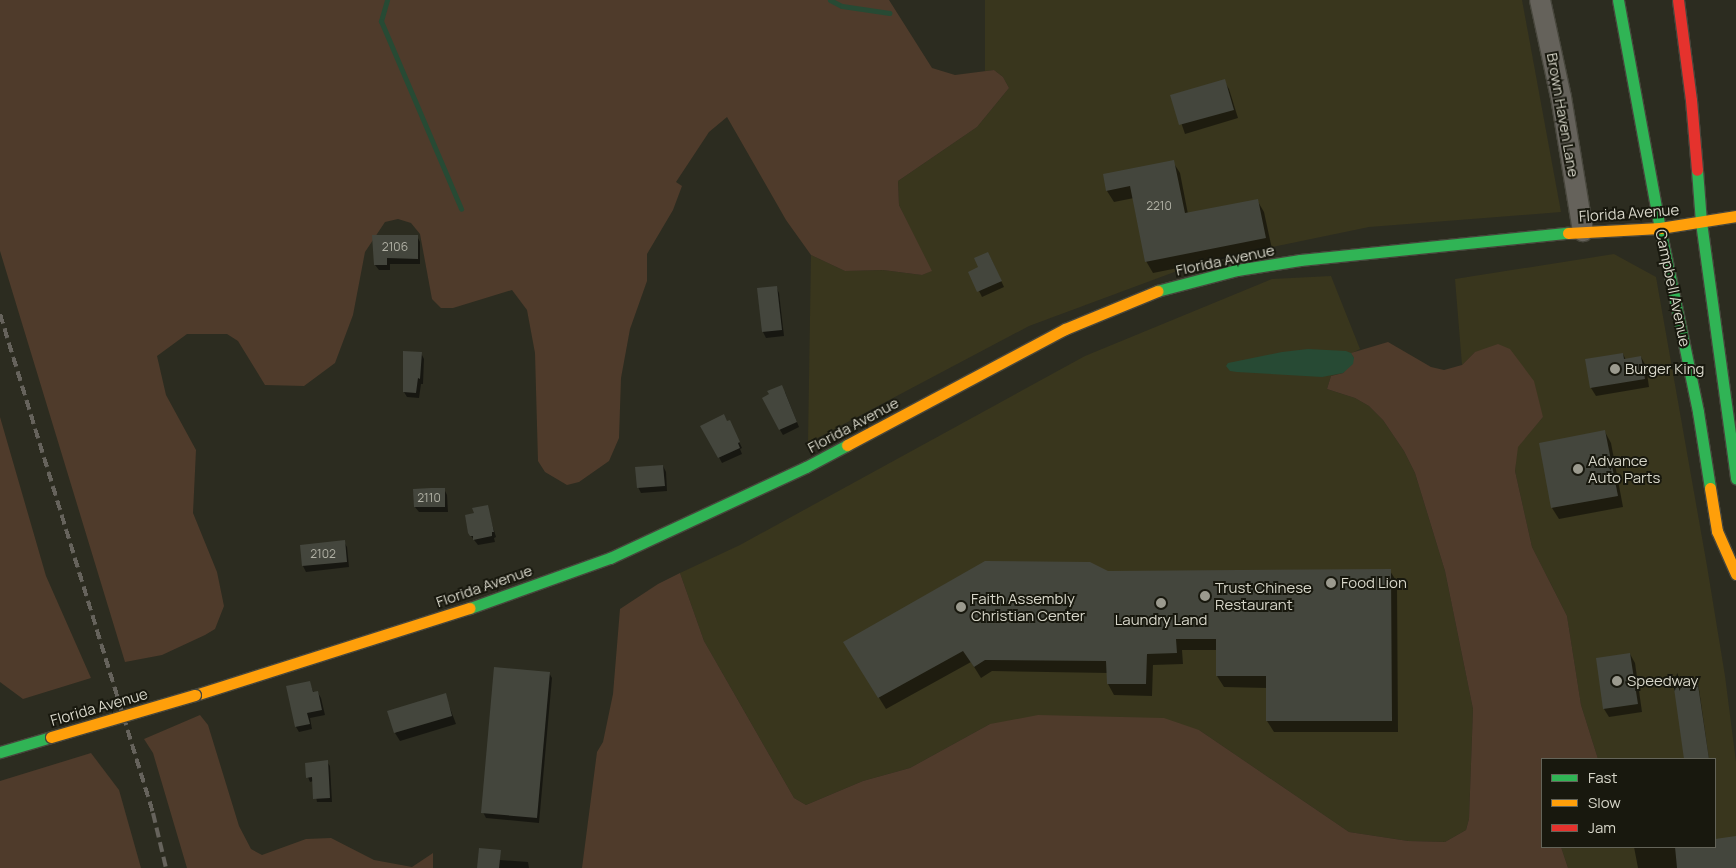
<!DOCTYPE html>
<html>
<head>
<meta charset="utf-8">
<style>
  body { margin:0 }
  #map { position:relative; width:1736px; height:868px; overflow:hidden; background:#2c2c20; font-family:Manrope,sans-serif }
  div>[style] { position:absolute }
  [style*='--x'] { left:calc(var(--x)*1px); top:calc(var(--y)*1px); width:calc(var(--w)*1px); rotate:calc(var(--a)*1deg) }
  .built>* { inset:0; background:#39361d }
  .green>* { inset:0; background:#4f3b2b }
  .water>* { inset:0; background:#274a34 }
  .shadow>* { inset:0; background:#0007 }
  .stream>* { height:5px; margin:-2.5px; padding:0 2.5px; transform-origin:2.5px; border-radius:2.5px; background:#274a34 }
  .building>* { inset:0; background:#44463d }
  .roads { filter:drop-shadow(1px 0 #47463c) drop-shadow(-1px 0 #47463c) drop-shadow(0 1px #47463c) drop-shadow(0 -1px #47463c) }
  .street>* { height:20px; margin:-10px; padding:0 10px; transform-origin:10px; border-radius:10px; background:#65625b }
  .fast>* { height:11px; margin:-5.5px; padding:0 5.5px; transform-origin:5.5px; border-radius:5.5px; background:#30b455 }
  .slow>* { height:11px; margin:-5.5px; padding:0 5.5px; transform-origin:5.5px; border-radius:5.5px; background:#ff9f0a }
  .jam>* { height:11px; margin:-5.5px; padding:0 5.5px; transform-origin:5.5px; border-radius:5.5px; background:#e5322d }
  .rail>* { height:4px; margin-top:-2px; transform-origin:0; background:repeating-linear-gradient(90deg,#66635c 0 10px,transparent 0 15px) }
  .bridges { filter:drop-shadow(1px 0 #47463c) drop-shadow(-1px 0 #47463c) drop-shadow(0 1px #47463c) drop-shadow(0 -1px #47463c) }
  .slow-bridge>* { height:11px; margin:-5.5px; padding:0 5.5px; transform-origin:5.5px; border-radius:5.5px; background:#ff9f0a }
  .dots>* { width:14px; height:14px; translate:-50% -50%; box-sizing:border-box; border:2px solid #18180e; border-radius:50% }
  span { translate:-50% -50%; white-space:nowrap; text-align:center; line-height:1.15; -webkit-text-stroke:4px #18180e; paint-order:stroke }
  .number-label { font-size:12px; color:#b2b2a6 }
  .number-label span { -webkit-text-stroke-width:0 }
  .street-label { font-size:15px; color:#d7d6c9 }
  .poi-label { font-size:15px; color:#d7d6c9 }
  .left { translate:0 -50%; text-align:left }
  .legend { position:absolute; left:1541px; top:758px; width:175px; height:90px; box-sizing:border-box; background:#18180e; border:1px solid #646459; margin:0; padding:6px 9px; list-style:none; font-size:15px; color:#d7d6c9 }
  .legend li { display:flex; align-items:center; gap:10px; height:25px }
  .legend b { width:25px; border:1px solid #646459 }
</style>
</head>
<body>
<div id="map">
  <div class="built">
    <div style="clip-path:polygon(985px 0,1522px 0,1561px 212px,1369px 227px,1204px 261px,1029px 326px,808px 443px,811px 255px,845px 271px,883px 270px,922px 275px,931px 271px,899px 205px,898px 181px,977px 127px,1009px 88px,1003px 77px,994px 70px,985px 71px)"></div>
    <div style="clip-path:polygon(1614px 254px,1656px 277px,1707px 566px,1725px 676px,1736px 762px,1736px 868px,1568px 868px,1561px 847px,1715px 847px,1715px 759px,1598px 759px,1581px 705px,1567px 616px,1532px 547px,1515px 471px,1517px 447px,1543px 417px,1475px 352px,1462px 365px,1455px 279px)"></div>
    <div style="clip-path:polygon(1331px 276px,1360px 349px,1352px 353px,1354px 358px,1343px 373px,1331px 376px,1327px 389px,1355px 398px,1369px 406px,1383px 420px,1404px 451px,1415px 473px,1445px 571px,1473px 709px,1469px 819px,1466px 830px,1445px 842px,1408px 841px,1349px 832px,1199px 730px,990px 724px,910px 768px,863px 781px,806px 805px,794px 798px,704px 641px,680px 573px,740px 545px,1085px 356px,1272px 279px)"></div>
  </div>
  <div class="green">
    <div style="clip-path:polygon(0 0,889px 0,932px 68px,955px 75px,994px 70px,1003px 77px,1009px 88px,977px 127px,898px 181px,899px 205px,932px 271px,922px 275px,883px 270px,845px 271px,811px 255px,786px 220px,727px 117px,709px 132px,676px 182px,682px 186px,673px 210px,647px 254px,647px 281px,630px 329px,621px 378px,619px 438px,609px 461px,579px 482px,567px 485px,545px 472px,538px 461px,535px 353px,527px 310px,512px 290px,453px 308px,441px 308px,432px 299px,420px 234px,411px 223px,398px 219px,385px 222px,365px 252px,353px 315px,335px 363px,304px 386px,265px 385px,238px 341px,227px 334px,187px 334px,157px 356px,166px 395px,196px 450px,193px 513px,217px 572px,224px 606px,215px 629px,205px 635px,162px 655px,125px 662px,0 251px)"></div>
    <div style="clip-path:polygon(1388px 342px,1431px 367px,1444px 370px,1462px 365px,1475px 352px,1498px 344px,1510px 349px,1534px 381px,1543px 417px,1518px 447px,1515px 471px,1532px 547px,1567px 616px,1581px 705px,1598px 759px,1542px 759px,1542px 847px,1561px 847px,1568px 868px,582px 868px,597px 752px,603px 742px,613px 694px,620px 609px,658px 584px,680px 573px,704px 641px,794px 798px,806px 805px,863px 781px,910px 768px,990px 724px,1038px 715px,1164px 718px,1199px 730px,1349px 832px,1408px 841px,1445px 842px,1466px 830px,1469px 819px,1473px 709px,1445px 571px,1415px 473px,1404px 451px,1383px 420px,1369px 406px,1355px 398px,1327px 389px,1331px 376px,1343px 373px,1354px 358px,1351px 353px)"></div>
    <div style="clip-path:polygon(0 417px,46px 576px,91px 678px,23px 699px,0 682px)"></div>
    <div style="clip-path:polygon(200px 715px,208px 725px,239px 826px,251px 849px,262px 855px,306px 839px,331px 838px,374px 860px,412px 867px,433px 853px,433px 868px,187px 868px,153px 753px,144px 739px)"></div>
    <div style="clip-path:polygon(91px 753px,119px 790px,141px 868px,0 868px,0 781px)"></div>
  </div>
  <div class="water">
    <div style="clip-path:polygon(1308px 349px,1346px 351px,1351px 353px,1354px 358px,1353px 364px,1343px 373px,1322px 377px,1237px 372px,1230px 371px,1226px 366px,1228px 363px,1282px 352px)"></div>
  </div>
  <div class="shadow">
    <div style="clip-path:polygon(1224px 81px,1229px 89px,1238px 118px,1185px 134px,1172px 96px)"></div>
    <div style="clip-path:polygon(1173px 162px,1180px 173px,1188px 214px,1257px 200px,1264px 212px,1272px 249px,1153px 273px,1146px 261px,1134px 198px,1114px 202px,1107px 191px,1104px 175px)"></div>
    <div style="clip-path:polygon(417px 236px,420px 242px,420px 264px,390px 264px,390px 270px,379px 270px,375px 265px)"></div>
    <div style="clip-path:polygon(991px 259px,1004px 287px,982px 297px,970px 273px)"></div>
    <div style="clip-path:polygon(776px 287px,779px 293px,784px 336px,766px 338px,763px 332px,758px 289px)"></div>
    <div style="clip-path:polygon(421px 353px,424px 359px,423px 384px,421px 384px,419px 398px,407px 397px,404px 392px)"></div>
    <div style="clip-path:polygon(1623px 354px,1626px 360px,1641px 357px,1646px 366px,1649px 387px,1596px 396px,1591px 388px)"></div>
    <div style="clip-path:polygon(785px 392px,799px 427px,783px 435px,780px 430px)"></div>
    <div style="clip-path:polygon(727px 422px,732px 427px,742px 448px,740px 449px,742px 454px,722px 463px,702px 426px)"></div>
    <div style="clip-path:polygon(1605px 432px,1611px 443px,1623px 507px,1559px 519px,1552px 508px)"></div>
    <div style="clip-path:polygon(663px 466px,666px 472px,667px 491px,641px 493px,638px 487px)"></div>
    <div style="clip-path:polygon(444px 489px,447px 495px,448px 512px,419px 512px,415px 507px)"></div>
    <div style="clip-path:polygon(487px 507px,496px 537px,494px 538px,495px 542px,478px 545px,471px 536px,475px 514px)"></div>
    <div style="clip-path:polygon(344px 542px,347px 547px,349px 567px,306px 572px,303px 566px,301px 546px)"></div>
    <div style="clip-path:polygon(1390px 571px,1397px 582px,1398px 732px,1274px 732px,1267px 721px,1267px 688px,1224px 687px,1217px 676px,1217px 650px,1182px 650px,1183px 664px,1153px 665px,1152px 696px,1114px 695px,1108px 684px,1108px 673px,992px 671px,981px 678px,971px 662px,886px 709px,851px 653px,1107px 572px)"></div>
    <div style="clip-path:polygon(1630px 654px,1635px 663px,1642px 712px,1609px 717px,1604px 709px)"></div>
    <div style="clip-path:polygon(549px 673px,552px 678px,539px 823px,486px 818px,483px 812px)"></div>
    <div style="clip-path:polygon(1697px 679px,1698px 682px,1709px 759px,1685px 759px,1674px 682px)"></div>
    <div style="clip-path:polygon(309px 682px,314px 693px,318px 693px,321px 698px,325px 715px,310px 718px,312px 729px,299px 732px,296px 727px)"></div>
    <div style="clip-path:polygon(445px 695px,456px 724px,400px 741px,395px 733px)"></div>
    <div style="clip-path:polygon(327px 762px,330px 766px,332px 802px,317px 802px,313px 781px,310px 782px,308px 777px)"></div>
    <div style="clip-path:polygon(1736px 837px,1736px 868px,1638px 868px,1634px 847px,1715px 847px,1715px 840px)"></div>
    <div style="clip-path:polygon(500px 851px,500px 860px,528px 862px,529px 868px,478px 868px)"></div>
  </div>
  <div class="stream">
    <div style="--x:387;--y:0;--w:22;--a:106"></div>
    <div style="--x:381;--y:21;--w:204;--a:66.9"></div>
    <div style="--x:830;--y:0;--w:13;--a:27"></div>
    <div style="--x:842;--y:6;--w:48;--a:8.5"></div>
  </div>
  <div class="building">
    <div style="clip-path:polygon(1225px 79px,1234px 110px,1179px 125px,1170px 95px)"></div>
    <div style="clip-path:polygon(1174px 160px,1185px 213px,1258px 199px,1266px 238px,1145px 262px,1130px 186px,1106px 191px,1103px 174px)"></div>
    <div style="clip-path:polygon(372px 235px,418px 235px,418px 259px,387px 258px,387px 265px,374px 265px)"></div>
    <div style="clip-path:polygon(988px 252px,1002px 281px,977px 292px,968px 272px,978px 267px,974px 258px)"></div>
    <div style="clip-path:polygon(777px 286px,782px 330px,762px 332px,757px 288px)"></div>
    <div style="clip-path:polygon(403px 351px,422px 352px,420px 379px,418px 378px,416px 393px,403px 392px)"></div>
    <div style="clip-path:polygon(1623px 353px,1624px 359px,1641px 356px,1645px 379px,1590px 388px,1585px 359px)"></div>
    <div style="clip-path:polygon(782px 385px,797px 422px,779px 430px,762px 398px,769px 394px,767px 391px)"></div>
    <div style="clip-path:polygon(724px 414px,727px 421px,730px 420px,740px 442px,738px 443px,740px 448px,718px 458px,700px 426px)"></div>
    <div style="clip-path:polygon(1605px 430px,1618px 496px,1551px 508px,1539px 443px)"></div>
    <div style="clip-path:polygon(663px 465px,665px 486px,637px 488px,635px 467px)"></div>
    <div style="clip-path:polygon(431px 488px,445px 488px,445px 507px,414px 507px,413px 489px)"></div>
    <div style="clip-path:polygon(488px 505px,494px 532px,492px 532px,492px 536px,473px 540px,473px 536px,470px 536px,468px 533px,465px 515px,474px 513px,472px 508px)"></div>
    <div style="clip-path:polygon(345px 540px,347px 562px,302px 566px,300px 545px)"></div>
    <div style="clip-path:polygon(985px 561px,1090px 562px,1108px 571px,1391px 569px,1392px 721px,1266px 721px,1266px 676px,1216px 676px,1216px 639px,1176px 639px,1177px 653px,1147px 654px,1146px 684px,1107px 684px,1106px 661px,985px 660px,974px 667px,963px 651px,878px 698px,843px 642px)"></div>
    <div style="clip-path:polygon(1630px 653px,1638px 704px,1603px 709px,1596px 658px)"></div>
    <div style="clip-path:polygon(494px 667px,550px 672px,537px 818px,481px 813px)"></div>
    <div style="clip-path:polygon(1697px 678px,1709px 759px,1684px 759px,1673px 681px)"></div>
    <div style="clip-path:polygon(310px 681px,313px 692px,318px 691px,322px 710px,307px 713px,310px 724px,295px 727px,286px 686px)"></div>
    <div style="clip-path:polygon(446px 693px,452px 716px,394px 733px,387px 711px)"></div>
    <div style="clip-path:polygon(328px 760px,330px 798px,313px 799px,312px 777px,306px 778px,305px 763px)"></div>
    <div style="clip-path:polygon(1736px 836px,1736px 868px,1677px 868px,1675px 847px,1715px 847px,1715px 839px)"></div>
    <div style="clip-path:polygon(479px 848px,501px 850px,499px 868px,477px 868px)"></div>
  </div>
  <div class="roads">
    <div class="street">
      <div style="--x:1540;--y:0;--w:99;--a:77.8"></div>
      <div style="--x:1561;--y:97;--w:136;--a:80.7"></div>
    </div>
    <div class="fast">
      <div style="--x:1618;--y:0;--w:232;--a:79.6"></div>
      <div style="--x:1660;--y:228;--w:188;--a:78.3"></div>
      <div style="--x:1698;--y:412;--w:77;--a:81"></div>
      <div style="--x:1697;--y:170;--w:52;--a:85.6"></div>
      <div style="--x:1701;--y:222;--w:259;--a:82.2"></div>
      <div style="--x:1157;--y:291;--w:83;--a:-14.7"></div>
      <div style="--x:1237;--y:270;--w:64;--a:-9"></div>
      <div style="--x:1300;--y:260;--w:269;--a:-5.8"></div>
      <div style="--x:470;--y:608;--w:149;--a:-19.7"></div>
      <div style="--x:610;--y:558;--w:216;--a:-24.9"></div>
      <div style="--x:806;--y:467;--w:47;--a:-28.2"></div>
      <div style="--x:0;--y:752;--w:53;--a:-16.4"></div>
    </div>
    <div class="slow">
      <div style="--x:1568;--y:233;--w:92;--a:-3.1"></div>
      <div style="--x:1660;--y:228;--w:77;--a:-9"></div>
      <div style="--x:847;--y:445;--w:247;--a:-28"></div>
      <div style="--x:1065;--y:329;--w:100;--a:-22.4"></div>
      <div style="--x:1710;--y:488;--w:44;--a:80.8"></div>
      <div style="--x:1717;--y:531;--w:47;--a:66.2"></div>
      <div style="--x:195;--y:695;--w:288;--a:-17.6"></div>
    </div>
    <div class="jam">
      <div style="--x:1678;--y:0;--w:101;--a:82.6"></div>
      <div style="--x:1691;--y:100;--w:70;--a:85.1"></div>
    </div>
  </div>
  <div class="rail">
    <div style="--x:0;--y:314;--w:522;--a:72.95"></div>
    <div style="--x:153;--y:813;--w:57;--a:76.7"></div>
  </div>
  <div class="bridges">
    <div class="slow-bridge">
      <div style="--x:51;--y:737;--w:150;--a:-16.3"></div>
    </div>
  </div>
  <div class="dots">
    <div style="left:1615px;top:369px;background:#9b9a8e"></div>
    <div style="left:1578px;top:469px;background:#9b9a8e"></div>
    <div style="left:1331px;top:583px;background:#9b9a8e"></div>
    <div style="left:1205px;top:596px;background:#9b9a8e"></div>
    <div style="left:1161px;top:603px;background:#9b9a8e"></div>
    <div style="left:961px;top:607px;background:#9b9a8e"></div>
    <div style="left:1617px;top:681px;background:#9b9a8e"></div>
  </div>
  <div class="number-label">
    <span style="left:1159px;top:206px">2210</span>
    <span style="left:395px;top:247px">2106</span>
    <span style="left:429px;top:498px">2110</span>
    <span style="left:323px;top:554px">2102</span>
  </div>
  <div class="street-label">
    <span style="left:1563px;top:115px;rotate:80deg">Brown Haven Lane</span>
    <span style="left:1629px;top:213px;rotate:-4deg">Florida Avenue</span>
    <span style="left:1225px;top:260px;rotate:-12deg">Florida Avenue</span>
    <span style="left:1673px;top:288px;rotate:78deg">Campbell Avenue</span>
    <span style="left:853px;top:425px;rotate:-28deg">Florida Avenue</span>
    <span style="left:484px;top:586px;rotate:-19deg">Florida Avenue</span>
    <span style="left:99px;top:707px;rotate:-16deg">Florida Avenue</span>
  </div>
  <div class="poi-label">
    <span class="left" style="left:1625px;top:369px">Burger King</span>
    <span class="left" style="left:1588px;top:469px">Advance<br>Auto Parts</span>
    <span class="left" style="left:1341px;top:583px">Food Lion</span>
    <span class="left" style="left:1215px;top:596px">Trust Chinese<br>Restaurant</span>
    <span class="left" style="left:971px;top:607px">Faith Assembly<br>Christian Center</span>
    <span style="left:1161px;top:620px">Laundry Land</span>
    <span class="left" style="left:1627px;top:681px">Speedway</span>
  </div>
  <ul class="legend">
  <li><b style="height:6px;background:#30b455"></b>Fast</li>
  <li><b style="height:6px;background:#ff9f0a"></b>Slow</li>
  <li><b style="height:6px;background:#e5322d"></b>Jam</li>
  </ul>
</div>
</body>
</html>
